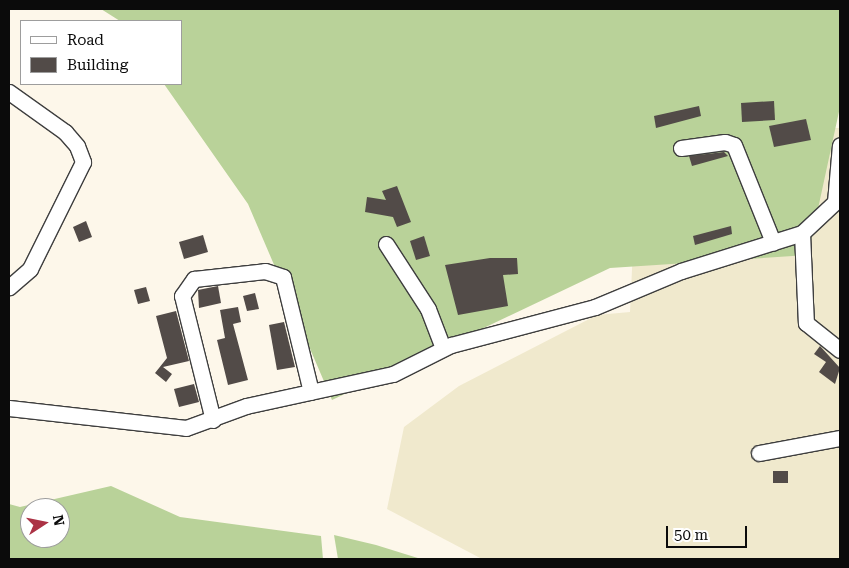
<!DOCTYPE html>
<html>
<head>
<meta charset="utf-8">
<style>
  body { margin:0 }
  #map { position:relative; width:849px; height:568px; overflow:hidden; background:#fdf7ea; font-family:"Roboto Serif",serif }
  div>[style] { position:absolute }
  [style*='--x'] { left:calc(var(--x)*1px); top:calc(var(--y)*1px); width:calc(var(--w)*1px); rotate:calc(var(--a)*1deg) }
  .farmland>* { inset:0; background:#f0e9cd }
  .forest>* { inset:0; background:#b9d299 }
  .building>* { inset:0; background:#524b48 }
  .roads { filter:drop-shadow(1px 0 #3e3e3e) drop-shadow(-1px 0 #3e3e3e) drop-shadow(0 1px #3e3e3e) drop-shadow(0 -1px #3e3e3e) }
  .minor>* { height:15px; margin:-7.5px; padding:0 7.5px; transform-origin:7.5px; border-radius:7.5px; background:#fff }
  span { translate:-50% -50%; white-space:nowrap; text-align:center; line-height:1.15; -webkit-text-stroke:5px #fff; paint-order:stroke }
  .frame { position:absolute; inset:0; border:10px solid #0b0b0b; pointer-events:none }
  .legend { position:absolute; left:20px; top:20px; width:162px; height:65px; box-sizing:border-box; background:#fff; border:1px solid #9d9d9d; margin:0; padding:6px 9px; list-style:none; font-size:15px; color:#0b0b0b }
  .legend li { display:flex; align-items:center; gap:10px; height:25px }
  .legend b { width:25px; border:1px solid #9d9d9d }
  .north { position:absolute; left:20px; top:498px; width:50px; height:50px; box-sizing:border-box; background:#fff; border:1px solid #9d9d9d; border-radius:50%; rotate:79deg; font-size:14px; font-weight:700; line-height:20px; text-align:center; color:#0b0b0b }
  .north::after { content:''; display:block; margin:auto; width:18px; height:22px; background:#ab3245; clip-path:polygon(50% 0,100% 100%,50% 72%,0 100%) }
  .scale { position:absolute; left:666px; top:526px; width:81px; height:22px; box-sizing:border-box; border:2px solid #0b0b0b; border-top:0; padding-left:6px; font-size:15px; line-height:18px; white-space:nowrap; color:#0b0b0b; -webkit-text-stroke:4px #fff; paint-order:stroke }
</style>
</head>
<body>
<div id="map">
  <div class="farmland">
    <div style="clip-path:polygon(791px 128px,840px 128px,840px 559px,482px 559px,387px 509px,404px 427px,459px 386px,597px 315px,630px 312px,633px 248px)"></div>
  </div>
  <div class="forest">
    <div style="clip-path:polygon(101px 9px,840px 9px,840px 107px,808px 255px,610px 268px,332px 400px,248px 204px,164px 84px,181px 84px,181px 21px,120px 21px)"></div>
    <div style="clip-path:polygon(evenodd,111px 486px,180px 517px,321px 536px,323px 559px,9px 559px,9px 504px,20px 507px,111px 486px,30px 508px,60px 508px,60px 538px,30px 538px,30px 508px)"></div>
    <div style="clip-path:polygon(334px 535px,376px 545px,421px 559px,338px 559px)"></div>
  </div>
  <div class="building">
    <div style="clip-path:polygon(774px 101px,775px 120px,742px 122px,741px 103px)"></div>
    <div style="clip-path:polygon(699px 106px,701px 116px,656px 128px,654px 116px)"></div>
    <div style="clip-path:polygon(806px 119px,811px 140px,774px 147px,769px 126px)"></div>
    <div style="clip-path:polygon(724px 152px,728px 156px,692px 166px,689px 156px)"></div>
    <div style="clip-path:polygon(397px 186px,411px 222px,397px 227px,393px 217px,365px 212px,367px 197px,386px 200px,382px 191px)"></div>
    <div style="clip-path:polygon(86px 221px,92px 237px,79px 242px,73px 227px)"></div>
    <div style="clip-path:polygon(731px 226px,732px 234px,695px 245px,693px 236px)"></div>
    <div style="clip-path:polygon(203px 235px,208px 252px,184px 259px,179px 242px)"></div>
    <div style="clip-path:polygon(424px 236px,430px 256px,416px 260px,410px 241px)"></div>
    <div style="clip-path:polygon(490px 258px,517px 258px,518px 274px,503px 275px,508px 306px,458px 315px,445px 265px)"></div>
    <div style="clip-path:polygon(218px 286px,221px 303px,199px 308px,198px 290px)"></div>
    <div style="clip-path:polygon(146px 287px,150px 301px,138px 304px,134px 290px)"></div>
    <div style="clip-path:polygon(255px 293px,259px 309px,247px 311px,243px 296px)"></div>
    <div style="clip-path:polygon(238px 307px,241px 322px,233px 324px,248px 380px,228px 385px,217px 340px,225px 338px,220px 310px)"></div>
    <div style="clip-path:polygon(176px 311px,189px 361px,163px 367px,172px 374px,166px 382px,155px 373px,167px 358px,156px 316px)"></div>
    <div style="clip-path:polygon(284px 322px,295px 367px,277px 370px,269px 325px)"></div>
    <div style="clip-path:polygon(820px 346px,840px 368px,835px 384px,819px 372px,826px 362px,814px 354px)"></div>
    <div style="clip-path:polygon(194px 384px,199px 402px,179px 407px,174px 389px)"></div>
    <div style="clip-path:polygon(773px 471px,788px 471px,788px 483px,773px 483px)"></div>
  </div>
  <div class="roads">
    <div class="minor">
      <div style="--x:9;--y:92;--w:69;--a:35.5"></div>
      <div style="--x:65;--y:132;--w:18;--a:49"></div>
      <div style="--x:77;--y:146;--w:17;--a:69"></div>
      <div style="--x:83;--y:162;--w:119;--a:116.4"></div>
      <div style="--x:30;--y:269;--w:28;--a:139"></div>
      <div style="--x:681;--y:148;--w:44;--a:-7.8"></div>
      <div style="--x:725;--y:142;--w:9;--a:18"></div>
      <div style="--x:734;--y:145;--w:105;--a:68.1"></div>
      <div style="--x:802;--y:233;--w:90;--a:87.5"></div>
      <div style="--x:806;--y:323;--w:43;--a:38.5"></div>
      <div style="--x:386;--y:244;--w:77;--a:57.1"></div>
      <div style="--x:428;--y:309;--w:42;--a:69"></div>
      <div style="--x:9;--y:408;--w:178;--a:6.4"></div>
      <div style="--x:186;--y:428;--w:64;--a:-20.1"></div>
      <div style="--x:246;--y:406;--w:150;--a:-12.3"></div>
      <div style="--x:393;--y:374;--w:65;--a:-26.6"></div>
      <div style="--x:451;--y:345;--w:149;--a:-14.8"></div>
      <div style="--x:595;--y:307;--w:93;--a:-22.7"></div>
      <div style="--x:681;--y:271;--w:127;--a:-17.4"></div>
      <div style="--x:802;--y:233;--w:45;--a:-43.2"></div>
      <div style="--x:835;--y:202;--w:57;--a:-85"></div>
      <div style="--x:213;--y:420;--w:128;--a:-104"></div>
      <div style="--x:182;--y:296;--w:21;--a:-55"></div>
      <div style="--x:194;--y:279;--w:71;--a:-6.4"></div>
      <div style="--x:265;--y:271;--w:19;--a:18"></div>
      <div style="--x:283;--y:277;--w:118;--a:76.3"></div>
      <div style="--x:759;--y:453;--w:82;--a:-10.5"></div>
    </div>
  </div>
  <div class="frame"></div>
  <ul class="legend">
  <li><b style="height:6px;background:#fff"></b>Road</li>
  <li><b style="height:14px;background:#524b48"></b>Building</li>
  </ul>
  <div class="north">N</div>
  <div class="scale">50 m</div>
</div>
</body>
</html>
